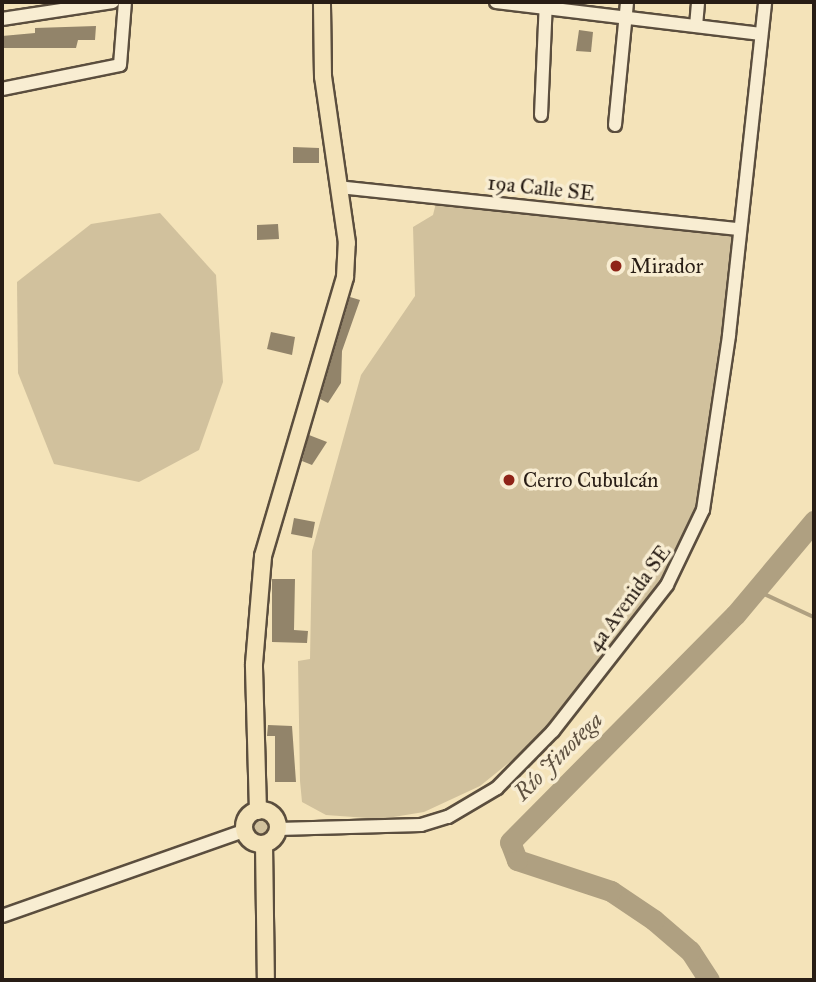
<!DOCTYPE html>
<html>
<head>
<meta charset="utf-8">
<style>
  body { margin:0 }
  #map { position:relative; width:816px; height:982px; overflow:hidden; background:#f4e3b9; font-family:"IM FELL Great Primer",serif }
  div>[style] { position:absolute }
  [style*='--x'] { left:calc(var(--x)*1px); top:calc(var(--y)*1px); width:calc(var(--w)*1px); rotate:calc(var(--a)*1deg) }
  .green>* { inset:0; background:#d1c19d }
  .round { border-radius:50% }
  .stream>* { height:3.5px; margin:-1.75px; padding:0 1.75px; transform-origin:1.75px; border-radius:1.75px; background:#afa081 }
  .river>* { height:21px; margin:-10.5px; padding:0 10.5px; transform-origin:10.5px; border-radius:10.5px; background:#afa081 }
  .building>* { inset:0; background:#92846a }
  .roads { filter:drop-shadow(2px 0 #5b4e3e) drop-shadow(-2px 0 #5b4e3e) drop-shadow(0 2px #5b4e3e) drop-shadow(0 -2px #5b4e3e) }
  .minor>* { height:12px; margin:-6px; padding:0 6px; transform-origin:6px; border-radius:6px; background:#f8edd2 }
  .major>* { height:16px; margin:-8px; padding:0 8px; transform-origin:8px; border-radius:8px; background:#f4e3b9 }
  .major>.ring { margin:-8px; padding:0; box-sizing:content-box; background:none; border:16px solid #f4e3b9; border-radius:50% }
  .dots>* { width:19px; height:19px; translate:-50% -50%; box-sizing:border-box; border:4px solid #f8edd2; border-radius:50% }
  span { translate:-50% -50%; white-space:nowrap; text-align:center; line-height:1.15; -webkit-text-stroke:7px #f8edd2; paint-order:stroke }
  .street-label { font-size:21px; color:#281d15 }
  .poi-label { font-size:21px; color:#281d15 }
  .left { translate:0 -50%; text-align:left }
  .water-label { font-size:23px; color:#5e5140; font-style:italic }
  .frame { position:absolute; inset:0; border:4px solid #281d15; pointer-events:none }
</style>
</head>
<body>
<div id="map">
  <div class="green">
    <div style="clip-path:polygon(437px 199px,739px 233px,701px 509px,665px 584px,552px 728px,480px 786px,424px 812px,381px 819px,326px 815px,302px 802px,300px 781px,298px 661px,310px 659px,312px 551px,361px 375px,415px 296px,413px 227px,433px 215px)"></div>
    <div style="clip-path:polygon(160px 213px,216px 275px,223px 382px,199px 450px,139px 482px,54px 464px,18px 373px,17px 282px,91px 224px)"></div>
    <div class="round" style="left:246px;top:812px;width:30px;height:30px"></div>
  </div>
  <div class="stream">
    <div style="--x:756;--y:590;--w:64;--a:25"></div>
  </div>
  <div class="river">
    <div style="--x:709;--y:980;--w:35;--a:-123"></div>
    <div style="--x:690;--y:951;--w:48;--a:-139.3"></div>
    <div style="--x:654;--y:920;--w:52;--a:-146"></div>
    <div style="--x:611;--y:891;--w:99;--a:-161.7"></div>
    <div style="--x:517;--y:860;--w:19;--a:-111"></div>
    <div style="--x:510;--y:842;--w:320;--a:-45.3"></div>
    <div style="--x:735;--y:615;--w:123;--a:-50"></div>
  </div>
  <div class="building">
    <div style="clip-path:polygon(96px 26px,95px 40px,78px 40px,76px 48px,2px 48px,2px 36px,35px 33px,35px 28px)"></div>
    <div style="clip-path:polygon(579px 30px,593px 32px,591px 52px,576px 51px)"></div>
    <div style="clip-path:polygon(293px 147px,319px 148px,319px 163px,293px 163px)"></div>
    <div style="clip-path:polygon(278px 224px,279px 239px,257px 240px,257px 225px)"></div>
    <div style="clip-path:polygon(350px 297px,360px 300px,342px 351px,341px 383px,328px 403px,320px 399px)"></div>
    <div style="clip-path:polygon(271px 332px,295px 337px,292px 355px,267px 349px)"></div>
    <div style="clip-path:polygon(309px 435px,327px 442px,312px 465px,302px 461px)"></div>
    <div style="clip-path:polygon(294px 518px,315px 522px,312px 538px,291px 534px)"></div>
    <div style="clip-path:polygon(272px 579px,295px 579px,294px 630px,308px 631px,307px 643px,272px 642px)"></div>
    <div style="clip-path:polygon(268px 725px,292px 726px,296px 782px,275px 782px,275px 736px,267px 736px)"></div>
  </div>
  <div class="roads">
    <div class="minor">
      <div style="--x:496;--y:2;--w:267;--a:6.9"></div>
      <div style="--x:2;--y:19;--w:112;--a:-8.7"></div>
      <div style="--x:696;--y:26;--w:24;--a:-85"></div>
      <div style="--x:2;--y:89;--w:120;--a:-11.5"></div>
      <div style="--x:120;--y:65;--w:63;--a:-85.5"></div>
      <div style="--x:541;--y:115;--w:113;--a:-87.5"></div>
      <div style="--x:615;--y:125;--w:124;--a:-84.4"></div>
      <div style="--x:338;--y:187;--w:404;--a:6"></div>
      <div style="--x:278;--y:829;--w:143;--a:-1.6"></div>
      <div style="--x:421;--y:825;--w:28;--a:-17"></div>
      <div style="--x:448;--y:817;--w:57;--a:-30.6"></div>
      <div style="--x:497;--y:788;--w:80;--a:-45.5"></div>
      <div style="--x:553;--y:731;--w:185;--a:-52"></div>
      <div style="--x:667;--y:585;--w:83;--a:-64.4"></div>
      <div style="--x:703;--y:510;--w:177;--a:-81.5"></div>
      <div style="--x:729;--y:335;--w:335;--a:-83.8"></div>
      <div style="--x:2;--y:916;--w:256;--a:-19.4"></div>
    </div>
    <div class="major">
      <div class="ring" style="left:244px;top:810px;width:18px;height:18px"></div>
      <div style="--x:258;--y:811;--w:147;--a:-91.6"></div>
      <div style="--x:254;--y:664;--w:108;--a:-85.2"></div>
      <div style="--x:263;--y:556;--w:291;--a:-73.6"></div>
      <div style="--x:345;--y:277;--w:34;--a:-87"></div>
      <div style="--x:347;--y:243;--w:168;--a:-98.2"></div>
      <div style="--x:323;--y:77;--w:75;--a:-90.8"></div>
      <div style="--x:264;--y:844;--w:136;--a:89.2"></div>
    </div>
  </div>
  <div class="dots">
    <div style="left:616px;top:266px;background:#8f2418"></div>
    <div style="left:509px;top:480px;background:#8f2418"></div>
  </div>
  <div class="street-label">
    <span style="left:541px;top:188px;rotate:6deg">19a Calle SE</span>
    <span style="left:629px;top:598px;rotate:-54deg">4a Avenida SE</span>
  </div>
  <div class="poi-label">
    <span class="left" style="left:630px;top:266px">Mirador</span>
    <span class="left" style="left:523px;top:480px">Cerro Cubulcán</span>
  </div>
  <div class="water-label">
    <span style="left:558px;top:756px;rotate:-45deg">Río Jinotega</span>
  </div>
  <div class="frame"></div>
</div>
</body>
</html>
